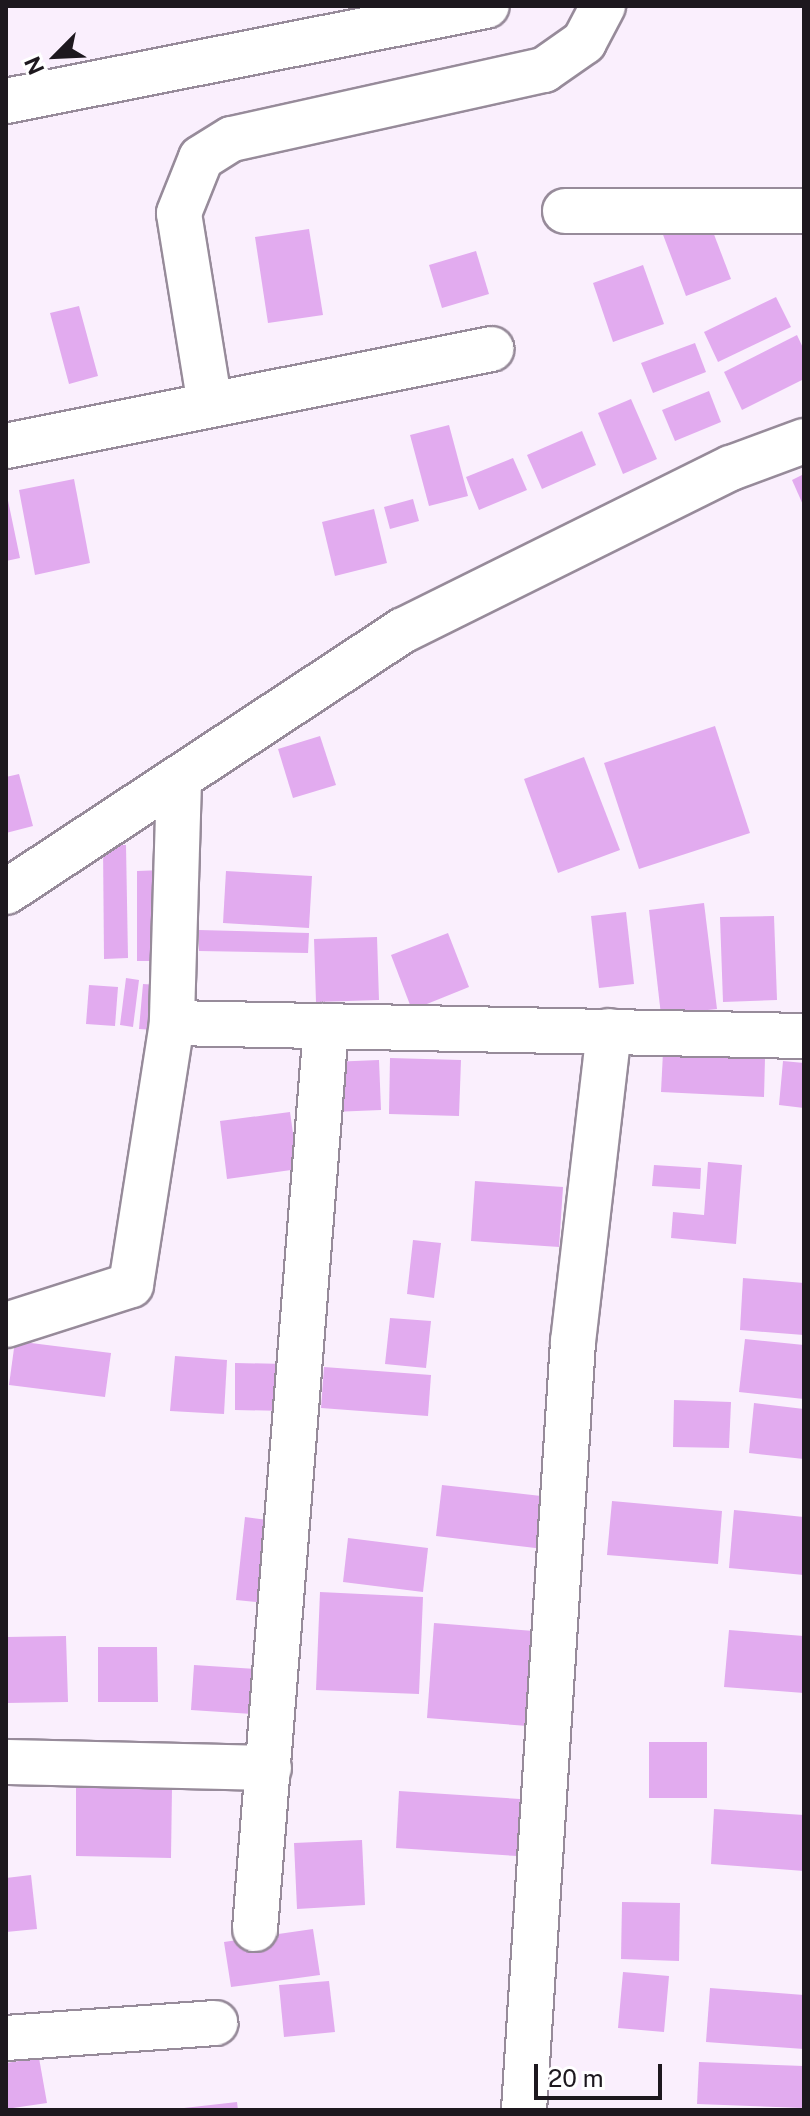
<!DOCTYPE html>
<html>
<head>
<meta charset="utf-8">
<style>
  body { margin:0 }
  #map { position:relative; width:810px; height:2116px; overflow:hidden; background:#faeffd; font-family:"Public Sans",sans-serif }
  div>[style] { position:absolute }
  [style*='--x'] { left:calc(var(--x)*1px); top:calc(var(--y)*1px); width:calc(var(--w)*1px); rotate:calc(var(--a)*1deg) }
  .building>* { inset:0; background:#e2abef }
  .roads { filter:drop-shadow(2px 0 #978b9a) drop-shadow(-2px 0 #978b9a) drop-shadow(0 2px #978b9a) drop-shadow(0 -2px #978b9a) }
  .minor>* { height:44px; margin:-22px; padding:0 22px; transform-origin:22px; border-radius:22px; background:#fff }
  span { translate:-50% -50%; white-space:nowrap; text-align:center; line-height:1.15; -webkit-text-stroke:8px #fff; paint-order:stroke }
  .frame { position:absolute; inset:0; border:8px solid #1d181e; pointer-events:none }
  .north { position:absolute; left:16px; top:16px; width:80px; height:80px; -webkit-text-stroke:6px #fff; paint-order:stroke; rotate:246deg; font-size:22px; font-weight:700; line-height:32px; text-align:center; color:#1d181e }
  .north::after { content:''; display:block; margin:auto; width:28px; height:36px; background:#1d181e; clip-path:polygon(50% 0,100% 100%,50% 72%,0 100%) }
  .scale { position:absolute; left:534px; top:2064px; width:128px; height:36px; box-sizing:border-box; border:4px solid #1d181e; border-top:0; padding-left:10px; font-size:24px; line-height:28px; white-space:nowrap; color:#1d181e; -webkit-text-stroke:6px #fff; paint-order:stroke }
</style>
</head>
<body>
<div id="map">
  <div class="building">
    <div style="clip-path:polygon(707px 216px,731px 279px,686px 296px,662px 232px)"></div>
    <div style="clip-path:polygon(309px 229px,323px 315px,268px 323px,255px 237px)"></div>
    <div style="clip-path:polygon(476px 251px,489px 294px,442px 308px,429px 265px)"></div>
    <div style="clip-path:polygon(643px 265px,664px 324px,613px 342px,593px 283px)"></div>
    <div style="clip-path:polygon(776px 297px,791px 327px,718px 362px,704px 332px)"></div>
    <div style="clip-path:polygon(79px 306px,98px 376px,69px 384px,50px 313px)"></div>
    <div style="clip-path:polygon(797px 335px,804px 350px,804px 379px,742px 410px,724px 372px)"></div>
    <div style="clip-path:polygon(695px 343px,706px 372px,653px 393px,641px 363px)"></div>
    <div style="clip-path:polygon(709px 391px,721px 422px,675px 441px,662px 410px)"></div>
    <div style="clip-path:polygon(631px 399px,657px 459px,623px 474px,598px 413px)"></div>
    <div style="clip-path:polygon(449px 425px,468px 496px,429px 506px,410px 435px)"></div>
    <div style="clip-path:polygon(582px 431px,596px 465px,542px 489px,527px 455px)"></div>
    <div style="clip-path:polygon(513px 458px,527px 490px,479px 510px,466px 477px)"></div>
    <div style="clip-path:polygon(804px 474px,804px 507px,792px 480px)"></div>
    <div style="clip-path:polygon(74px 479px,90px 563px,35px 575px,19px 490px)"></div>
    <div style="clip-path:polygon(6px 491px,20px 558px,6px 561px)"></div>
    <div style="clip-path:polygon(413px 499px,419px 521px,390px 529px,384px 507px)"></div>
    <div style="clip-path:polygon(374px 509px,387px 563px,335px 576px,322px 522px)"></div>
    <div style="clip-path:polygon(715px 726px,750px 833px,639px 869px,604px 763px)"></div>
    <div style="clip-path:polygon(320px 736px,336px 785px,293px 798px,278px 749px)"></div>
    <div style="clip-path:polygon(584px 757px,620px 850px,558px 873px,524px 779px)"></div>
    <div style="clip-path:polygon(19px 774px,33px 826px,6px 833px,6px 777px)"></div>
    <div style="clip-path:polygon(103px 845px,126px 845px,128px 958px,104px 959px)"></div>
    <div style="clip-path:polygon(163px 870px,164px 961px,137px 961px,137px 871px)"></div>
    <div style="clip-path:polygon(226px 871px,312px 876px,309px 928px,223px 923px)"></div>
    <div style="clip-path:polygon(704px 903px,717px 1009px,661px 1015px,649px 910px)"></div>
    <div style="clip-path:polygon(626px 912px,634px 984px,599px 988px,591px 916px)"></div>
    <div style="clip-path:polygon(774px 916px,777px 1000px,723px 1002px,720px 917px)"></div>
    <div style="clip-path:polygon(199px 930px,309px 933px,308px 953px,199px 951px)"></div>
    <div style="clip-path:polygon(448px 933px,469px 987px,412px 1010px,391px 955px)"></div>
    <div style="clip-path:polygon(377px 937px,379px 1000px,316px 1002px,314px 939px)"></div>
    <div style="clip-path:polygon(126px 978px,139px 980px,133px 1027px,120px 1025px)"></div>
    <div style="clip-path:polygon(143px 984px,159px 985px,155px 1030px,139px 1029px)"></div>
    <div style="clip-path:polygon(89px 985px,118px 987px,115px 1026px,86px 1024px)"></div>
    <div style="clip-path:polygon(663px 1052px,765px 1058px,764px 1097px,661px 1092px)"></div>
    <div style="clip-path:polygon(390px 1058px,461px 1060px,459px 1116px,389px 1114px)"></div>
    <div style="clip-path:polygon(379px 1060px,381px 1110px,332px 1112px,330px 1062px)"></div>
    <div style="clip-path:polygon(783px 1061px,804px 1063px,804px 1108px,779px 1105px)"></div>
    <div style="clip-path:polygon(290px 1112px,298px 1169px,227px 1179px,220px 1121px)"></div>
    <div style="clip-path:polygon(708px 1162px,742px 1165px,736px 1244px,671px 1238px,673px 1212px,704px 1215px)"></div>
    <div style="clip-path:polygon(654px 1165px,701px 1168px,700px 1189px,652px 1186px)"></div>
    <div style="clip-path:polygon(475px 1181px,563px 1187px,559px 1247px,471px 1241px)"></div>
    <div style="clip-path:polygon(413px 1240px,441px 1243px,434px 1298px,407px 1294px)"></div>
    <div style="clip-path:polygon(743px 1278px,804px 1283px,804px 1335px,740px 1330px)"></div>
    <div style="clip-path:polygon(390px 1318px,431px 1321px,426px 1368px,385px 1364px)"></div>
    <div style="clip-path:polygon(745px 1339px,804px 1345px,804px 1399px,739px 1392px)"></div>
    <div style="clip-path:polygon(15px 1341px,111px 1353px,105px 1397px,9px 1385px)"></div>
    <div style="clip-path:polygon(175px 1356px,227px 1360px,224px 1414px,170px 1411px)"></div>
    <div style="clip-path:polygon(235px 1363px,286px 1364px,286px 1411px,235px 1410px)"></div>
    <div style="clip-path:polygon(324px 1367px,431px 1375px,428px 1416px,321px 1408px)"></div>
    <div style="clip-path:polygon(674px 1400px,731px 1402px,729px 1448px,673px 1447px)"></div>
    <div style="clip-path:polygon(754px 1403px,804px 1409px,804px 1459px,749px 1453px)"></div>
    <div style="clip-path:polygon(442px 1485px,550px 1497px,544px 1549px,436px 1536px)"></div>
    <div style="clip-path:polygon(612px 1501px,722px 1511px,718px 1564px,607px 1555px)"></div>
    <div style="clip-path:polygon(734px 1510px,804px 1517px,804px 1575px,729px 1568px)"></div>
    <div style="clip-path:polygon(245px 1517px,284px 1522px,275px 1604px,236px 1600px)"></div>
    <div style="clip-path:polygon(348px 1538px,428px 1548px,423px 1592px,343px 1582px)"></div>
    <div style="clip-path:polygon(320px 1592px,423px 1597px,419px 1694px,316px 1690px)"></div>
    <div style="clip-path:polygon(434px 1623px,547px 1632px,540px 1727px,427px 1718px)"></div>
    <div style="clip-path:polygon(729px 1630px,804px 1636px,804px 1693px,724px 1687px)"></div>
    <div style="clip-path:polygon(66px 1636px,68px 1702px,6px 1703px,6px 1637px)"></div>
    <div style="clip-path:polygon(98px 1647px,157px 1647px,158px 1702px,98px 1702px)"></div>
    <div style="clip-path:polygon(194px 1665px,272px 1670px,269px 1715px,191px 1710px)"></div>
    <div style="clip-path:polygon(649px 1742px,707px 1742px,707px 1798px,649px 1798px)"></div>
    <div style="clip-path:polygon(76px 1784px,172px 1787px,171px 1858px,76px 1856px)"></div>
    <div style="clip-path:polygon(399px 1791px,520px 1799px,517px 1856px,396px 1848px)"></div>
    <div style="clip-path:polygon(714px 1809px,804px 1815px,804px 1871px,711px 1864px)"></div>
    <div style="clip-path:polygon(362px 1840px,365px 1905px,297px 1909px,294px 1843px)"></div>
    <div style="clip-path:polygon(31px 1875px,37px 1929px,6px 1932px,6px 1878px)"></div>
    <div style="clip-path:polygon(622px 1902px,680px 1903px,679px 1961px,621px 1959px)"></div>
    <div style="clip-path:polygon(313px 1929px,320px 1975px,231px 1987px,224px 1942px)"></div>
    <div style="clip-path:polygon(623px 1972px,669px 1976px,664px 2032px,618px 2028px)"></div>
    <div style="clip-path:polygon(329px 1981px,335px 2032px,284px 2037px,279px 1985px)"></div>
    <div style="clip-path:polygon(710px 1988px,804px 1995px,804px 2049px,706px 2042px)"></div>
    <div style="clip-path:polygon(39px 2058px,47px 2103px,6px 2109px,6px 2063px)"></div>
    <div style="clip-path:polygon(699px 2062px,804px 2066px,804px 2108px,697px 2104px)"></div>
    <div style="clip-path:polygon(237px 2102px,238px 2110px,184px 2110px,184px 2108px)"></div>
  </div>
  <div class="roads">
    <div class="minor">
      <div style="--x:6;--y:101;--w:490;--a:-11.2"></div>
      <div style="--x:565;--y:211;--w:239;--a:0"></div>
      <div style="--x:210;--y:405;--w:194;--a:-99.2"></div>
      <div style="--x:179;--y:213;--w:59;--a:-68.2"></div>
      <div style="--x:201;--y:158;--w:36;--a:-32"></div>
      <div style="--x:232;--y:139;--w:320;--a:-12.5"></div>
      <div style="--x:544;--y:70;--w:49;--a:-35"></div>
      <div style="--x:584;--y:42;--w:41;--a:-62.2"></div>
      <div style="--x:6;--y:446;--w:495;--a:-11.3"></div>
      <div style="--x:179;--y:781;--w:242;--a:91.7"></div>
      <div style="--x:172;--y:1023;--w:632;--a:1.18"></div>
      <div style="--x:6;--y:892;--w:476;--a:-33.4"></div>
      <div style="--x:404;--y:630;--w:365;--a:-26.4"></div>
      <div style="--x:731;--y:468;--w:78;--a:-20.3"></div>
      <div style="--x:6;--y:1325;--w:131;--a:-17.7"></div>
      <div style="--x:131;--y:1285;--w:265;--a:-81.1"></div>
      <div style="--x:6;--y:1762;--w:263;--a:1.3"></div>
      <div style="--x:255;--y:1929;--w:906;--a:-85.5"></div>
      <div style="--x:6;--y:2038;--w:210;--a:-4.1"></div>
      <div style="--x:524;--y:2110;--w:770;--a:-86.35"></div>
      <div style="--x:573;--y:1342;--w:313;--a:-83.4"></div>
    </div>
  </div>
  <div class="frame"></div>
  <div class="north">N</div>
  <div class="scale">20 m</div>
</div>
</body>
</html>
